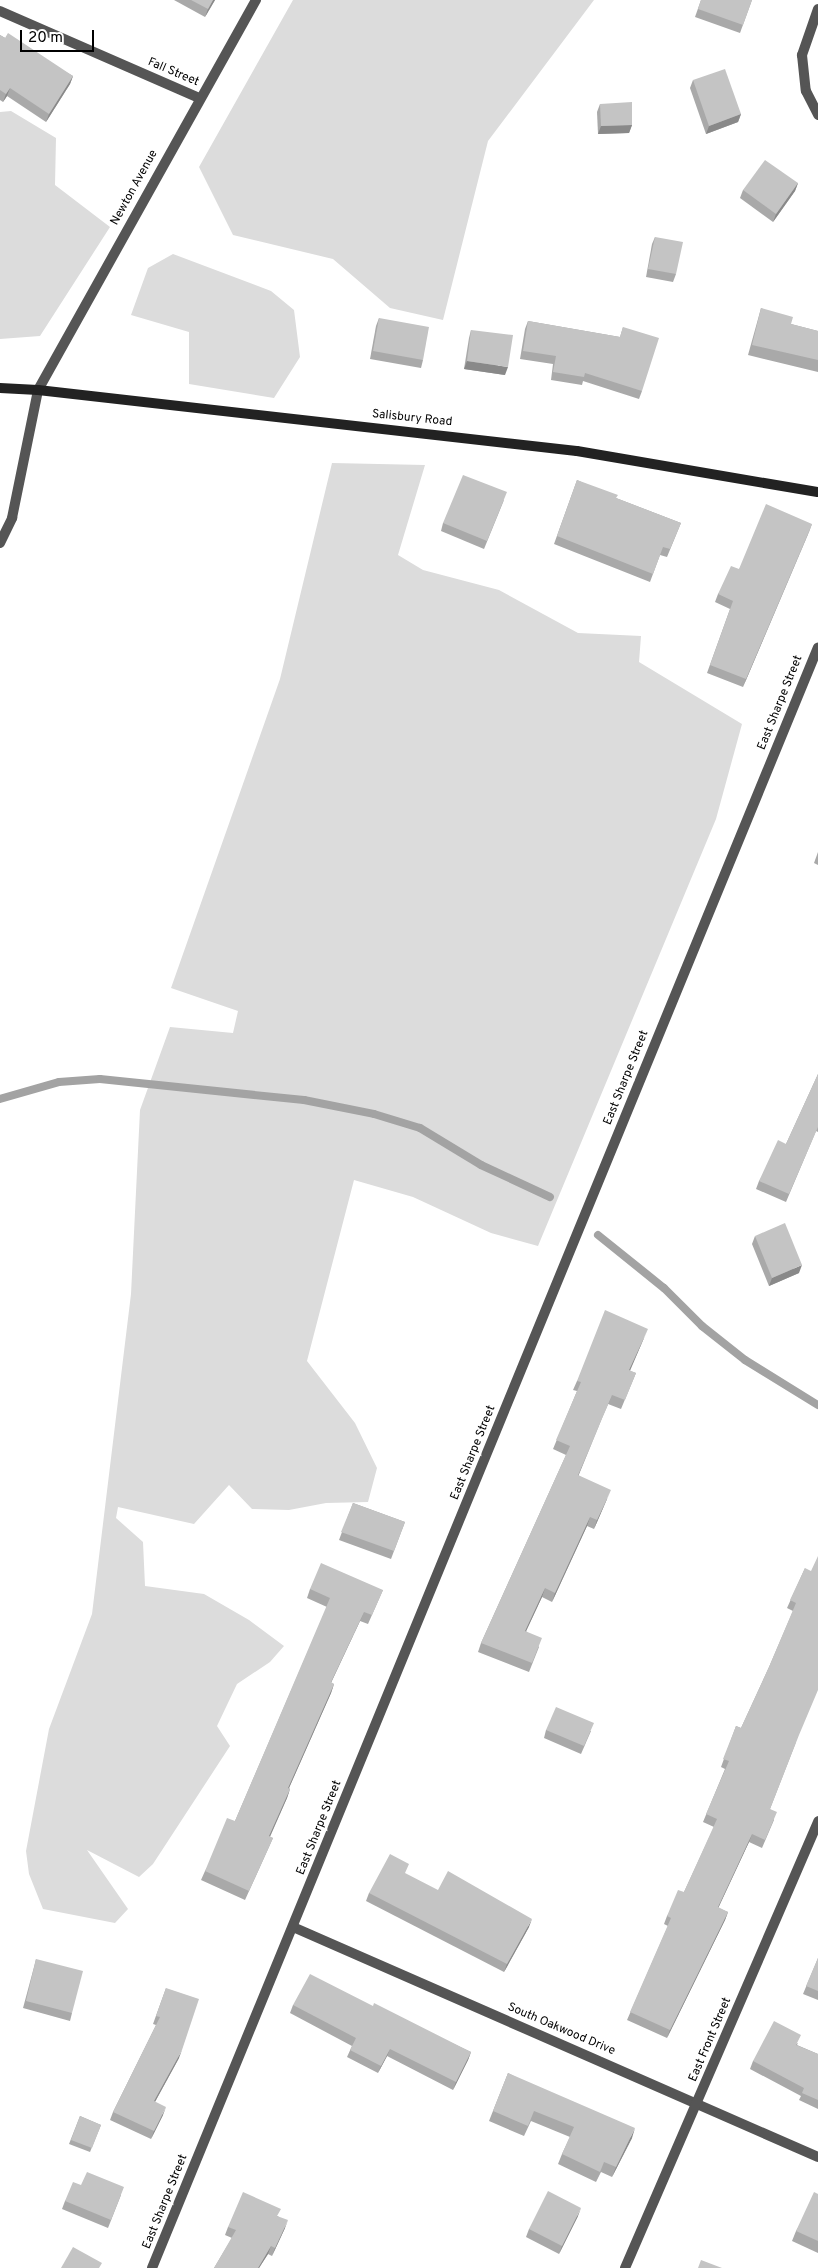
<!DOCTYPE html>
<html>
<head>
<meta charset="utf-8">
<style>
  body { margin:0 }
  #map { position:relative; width:818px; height:2268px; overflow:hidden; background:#fff; font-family:Overpass,sans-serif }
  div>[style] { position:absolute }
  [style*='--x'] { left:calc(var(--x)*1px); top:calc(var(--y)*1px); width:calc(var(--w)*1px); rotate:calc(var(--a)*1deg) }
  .green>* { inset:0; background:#dcdcdc }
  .stream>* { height:8px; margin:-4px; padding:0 4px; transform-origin:4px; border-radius:4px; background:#a3a3a3 }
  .street>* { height:10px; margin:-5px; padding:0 5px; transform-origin:5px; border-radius:5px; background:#555 }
  .secondary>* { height:10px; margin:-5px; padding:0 5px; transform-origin:5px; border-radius:5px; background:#222 }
  .wall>* { inset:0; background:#a9a9a9 }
  .shaded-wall>* { inset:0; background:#898989 }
  .building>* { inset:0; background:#c4c4c4 }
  span { translate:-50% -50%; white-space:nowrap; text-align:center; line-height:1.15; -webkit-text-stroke:4.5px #fff; paint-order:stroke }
  .street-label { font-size:12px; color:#000 }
  .scale { position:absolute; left:20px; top:30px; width:74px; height:22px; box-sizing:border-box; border:2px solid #000; border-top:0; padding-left:6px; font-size:15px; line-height:18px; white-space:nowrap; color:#000; -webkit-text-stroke:4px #fff; paint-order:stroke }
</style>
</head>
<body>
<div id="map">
  <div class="green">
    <div style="clip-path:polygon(293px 0,594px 0,488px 141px,443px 320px,390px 308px,333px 259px,233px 235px,199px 167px)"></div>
    <div style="clip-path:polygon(11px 111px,56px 138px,55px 185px,110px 227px,40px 336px,0 339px,0 112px)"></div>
    <div style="clip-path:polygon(173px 254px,271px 291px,294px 310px,300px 357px,274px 398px,189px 384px,189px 332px,131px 315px,148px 268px)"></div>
    <div style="clip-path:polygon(332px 463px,425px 465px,398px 555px,423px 570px,499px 590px,578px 633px,641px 636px,639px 662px,742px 724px,716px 819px,538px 1246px,491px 1233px,413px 1197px,354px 1180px,307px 1361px,355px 1423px,377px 1468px,368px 1502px,326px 1503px,289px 1510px,252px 1509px,229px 1485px,194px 1524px,118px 1507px,116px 1518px,143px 1542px,145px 1586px,204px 1594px,249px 1620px,284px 1646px,270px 1662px,237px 1684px,217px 1726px,230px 1746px,153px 1864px,139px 1877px,87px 1850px,128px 1909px,115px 1923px,43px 1909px,29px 1874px,26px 1851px,49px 1729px,92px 1614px,131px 1294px,140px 1110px,170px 1027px,233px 1033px,238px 1011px,171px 988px,280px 679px)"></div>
  </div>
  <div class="stream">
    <div style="--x:0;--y:1099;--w:61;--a:-16.1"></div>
    <div style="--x:59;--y:1082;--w:41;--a:-4.2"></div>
    <div style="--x:100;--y:1079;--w:205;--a:5.9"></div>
    <div style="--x:304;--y:1100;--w:71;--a:11.3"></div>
    <div style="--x:374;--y:1114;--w:48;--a:16.9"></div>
    <div style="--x:420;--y:1128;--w:71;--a:31.2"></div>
    <div style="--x:481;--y:1165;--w:76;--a:24.9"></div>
    <div style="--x:598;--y:1235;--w:85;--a:38.8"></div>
    <div style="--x:664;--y:1288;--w:54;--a:45"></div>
    <div style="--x:702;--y:1326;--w:55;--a:38.3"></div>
    <div style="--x:745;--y:1360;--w:86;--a:31.7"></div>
  </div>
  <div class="street">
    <div style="--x:818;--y:9;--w:49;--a:109.2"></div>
    <div style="--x:802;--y:55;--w:36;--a:84"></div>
    <div style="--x:806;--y:91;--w:27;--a:63"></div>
    <div style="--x:0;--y:11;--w:217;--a:23.6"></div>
    <div style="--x:0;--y:543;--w:28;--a:-64"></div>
    <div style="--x:12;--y:518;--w:131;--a:-78.5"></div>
    <div style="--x:38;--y:390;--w:447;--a:-60.8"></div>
    <div style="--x:293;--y:1927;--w:573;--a:23.66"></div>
    <div style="--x:152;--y:2268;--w:1752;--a:-67.66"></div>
    <div style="--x:625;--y:2268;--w:487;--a:-66.6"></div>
  </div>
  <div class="secondary">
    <div style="--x:0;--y:388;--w:38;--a:3"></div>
    <div style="--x:38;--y:390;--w:542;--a:6.46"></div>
    <div style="--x:577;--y:451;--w:244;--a:9.7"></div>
  </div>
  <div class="wall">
    <div style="clip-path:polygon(174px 0,215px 0,205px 17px)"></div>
    <div style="clip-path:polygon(701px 0,752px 0,740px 33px,695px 17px)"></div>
    <div style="clip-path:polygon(0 35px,73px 76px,70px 84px,46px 122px,7px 96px,3px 102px,0 100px)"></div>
    <div style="clip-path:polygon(693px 80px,741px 114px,738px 122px,706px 134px,690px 88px)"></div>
    <div style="clip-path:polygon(600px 104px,632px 125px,629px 133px,598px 134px,597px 112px)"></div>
    <div style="clip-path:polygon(798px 183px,795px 191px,773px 222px,740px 198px,743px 190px)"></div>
    <div style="clip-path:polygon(655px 237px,676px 274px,673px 282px,646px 277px,652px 244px)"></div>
    <div style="clip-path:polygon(761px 308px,791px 324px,818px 331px,818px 372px,748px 355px,758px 319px)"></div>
    <div style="clip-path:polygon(379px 318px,423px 360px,421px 368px,370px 359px,376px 326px)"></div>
    <div style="clip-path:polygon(528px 321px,620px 337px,623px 327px,642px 391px,639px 399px,583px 381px,582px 385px,551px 380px,553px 364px,520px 359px,525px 329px)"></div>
    <div style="clip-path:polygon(471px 330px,505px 375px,464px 369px,469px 338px)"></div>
    <div style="clip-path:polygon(577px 480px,616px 498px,681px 523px,667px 557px,660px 555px,650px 582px,554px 544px)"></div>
    <div style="clip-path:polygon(504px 500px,484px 549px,441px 531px,443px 523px)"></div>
    <div style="clip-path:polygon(812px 524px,743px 687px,707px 673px,730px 609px,715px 602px,718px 594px,739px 569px)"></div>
    <div style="clip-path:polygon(818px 852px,818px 865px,814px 863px)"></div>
    <div style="clip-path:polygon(818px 1074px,818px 1132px,816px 1131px,786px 1202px,756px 1189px,759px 1181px,786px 1144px)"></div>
    <div style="clip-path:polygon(755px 1236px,799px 1273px,769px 1286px,752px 1244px)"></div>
    <div style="clip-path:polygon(644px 1338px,630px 1371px,636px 1373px,621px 1409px,608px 1404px,578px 1475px,607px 1499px,594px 1529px,587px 1526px,552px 1602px,542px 1597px,526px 1631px,539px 1647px,529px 1672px,478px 1652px,481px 1643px,566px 1455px,553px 1449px,577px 1391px,573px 1390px,577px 1381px)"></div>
    <div style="clip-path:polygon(353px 1503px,405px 1522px,391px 1559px,339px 1540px)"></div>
    <div style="clip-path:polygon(805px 1568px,796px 1742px,770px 1809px,774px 1820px,762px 1848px,749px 1842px,718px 1908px,728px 1912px,725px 1920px,667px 2038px,627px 2020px,668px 1926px,664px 1924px,667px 1916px,684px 1892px,714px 1827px,703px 1822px,725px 1769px,721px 1767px,736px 1726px,741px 1728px,769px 1667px,793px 1611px,787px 1608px)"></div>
    <div style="clip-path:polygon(310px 1589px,383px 1590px,368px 1624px,360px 1621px,331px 1683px,334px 1684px,331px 1693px,289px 1788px,290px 1789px,287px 1798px,270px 1837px,273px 1838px,269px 1847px,245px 1900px,201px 1880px,205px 1871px,235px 1821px,327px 1607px,307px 1598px)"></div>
    <div style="clip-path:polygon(546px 1730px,591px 1731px,581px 1754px,544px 1738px)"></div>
    <div style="clip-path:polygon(438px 1890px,529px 1927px,504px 1972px,366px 1901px,369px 1893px)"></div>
    <div style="clip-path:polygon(818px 1958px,818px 2000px,803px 1994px)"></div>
    <div style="clip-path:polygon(36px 1959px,72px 2013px,70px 2021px,23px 2008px,34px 1967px)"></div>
    <div style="clip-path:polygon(166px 1988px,179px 2058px,155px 2102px,163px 2115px,151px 2139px,110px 2120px,113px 2112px,156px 2025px,153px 2024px)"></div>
    <div style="clip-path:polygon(293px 2005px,373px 2006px,471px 2052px,468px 2060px,453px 2090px,387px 2056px,378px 2073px,347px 2057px,352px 2046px,290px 2013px)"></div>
    <div style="clip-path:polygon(798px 2043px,797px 2045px,818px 2054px,818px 2109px,799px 2100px,801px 2096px,750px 2069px,753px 2061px)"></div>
    <div style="clip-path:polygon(508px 2073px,632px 2138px,612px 2177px,601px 2172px,596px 2182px,558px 2164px,562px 2154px,570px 2137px,531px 2121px,524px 2136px,489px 2121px)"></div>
    <div style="clip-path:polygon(80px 2116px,101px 2125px,90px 2152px,69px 2144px)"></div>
    <div style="clip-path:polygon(81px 2185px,121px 2195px,108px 2228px,62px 2209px,65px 2201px)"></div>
    <div style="clip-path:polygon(818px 2194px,818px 2253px,792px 2241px,796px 2231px)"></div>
    <div style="clip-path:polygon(278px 2216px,285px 2228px,272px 2256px,268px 2254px,259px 2268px,214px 2268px,232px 2238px,225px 2235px,228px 2227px)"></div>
    <div style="clip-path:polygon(578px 2216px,559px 2254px,526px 2237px,529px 2229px)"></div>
  </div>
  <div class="shaded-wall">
    <div style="clip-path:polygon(213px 0,215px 0,205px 17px,208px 9px)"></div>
    <div style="clip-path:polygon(73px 76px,70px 84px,46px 122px,49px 114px)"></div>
    <div style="clip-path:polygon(10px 88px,7px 96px,3px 102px,6px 94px)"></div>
    <div style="clip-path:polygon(741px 114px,738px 122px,706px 134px,709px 126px)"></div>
    <div style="clip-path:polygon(632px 125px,629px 133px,598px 134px,601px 126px)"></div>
    <div style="clip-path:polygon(798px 183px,795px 191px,773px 222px,776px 214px)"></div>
    <div style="clip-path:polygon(467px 361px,508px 367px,505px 375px,464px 369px)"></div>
    <div style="clip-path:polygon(812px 524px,809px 532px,743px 687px,746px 679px)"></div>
    <div style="clip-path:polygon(802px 1265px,799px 1273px,769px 1286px,772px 1278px)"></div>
    <div style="clip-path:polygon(648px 1329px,644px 1338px,626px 1379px,629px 1370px)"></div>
    <div style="clip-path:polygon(612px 1395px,608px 1404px,575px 1484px,578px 1475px)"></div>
    <div style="clip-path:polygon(611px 1490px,607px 1499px,594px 1529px,597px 1520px)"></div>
    <div style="clip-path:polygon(590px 1517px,587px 1526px,552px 1602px,555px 1593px)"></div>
    <div style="clip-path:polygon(545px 1588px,542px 1597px,522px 1640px,525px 1631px)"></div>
    <div style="clip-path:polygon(364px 1612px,360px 1621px,327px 1691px,331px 1682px)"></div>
    <div style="clip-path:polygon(334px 1684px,331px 1693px,285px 1797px,288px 1788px)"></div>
    <div style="clip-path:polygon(290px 1789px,287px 1798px,266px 1845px,269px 1836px)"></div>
    <div style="clip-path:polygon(752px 1834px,749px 1842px,715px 1915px,718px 1907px)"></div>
    <div style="clip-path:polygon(728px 1912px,725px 1920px,667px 2038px,670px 2030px)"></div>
    <div style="clip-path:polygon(532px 1919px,529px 1927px,504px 1972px,507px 1964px)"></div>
    <div style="clip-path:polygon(390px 2049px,387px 2056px,378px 2073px,381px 2066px)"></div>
    <div style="clip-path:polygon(182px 2050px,179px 2058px,151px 2109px,154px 2101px)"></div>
    <div style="clip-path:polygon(471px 2052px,468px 2060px,453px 2090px,456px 2082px)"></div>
    <div style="clip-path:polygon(166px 2107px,163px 2115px,151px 2139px,154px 2131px)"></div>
    <div style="clip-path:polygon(635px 2128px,632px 2138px,612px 2177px,616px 2167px)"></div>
    <div style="clip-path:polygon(581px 2208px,578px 2216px,559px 2254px,562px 2246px)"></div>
    <div style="clip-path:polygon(288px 2220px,285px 2228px,272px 2256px,275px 2248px)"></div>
    <div style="clip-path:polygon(271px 2246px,268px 2254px,259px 2268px,258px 2268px)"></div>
  </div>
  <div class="building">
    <div style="clip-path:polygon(191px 0,213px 0,208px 9px)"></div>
    <div style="clip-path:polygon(701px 0,752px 0,743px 25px,698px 9px)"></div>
    <div style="clip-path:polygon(8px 33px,73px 76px,49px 114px,10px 88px,6px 94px,0 90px,0 35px,5px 38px)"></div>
    <div style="clip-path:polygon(725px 69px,741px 114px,709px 126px,693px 80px)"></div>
    <div style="clip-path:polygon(632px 102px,632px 125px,601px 126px,600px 104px)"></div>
    <div style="clip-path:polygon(765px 160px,798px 183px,776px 214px,743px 190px)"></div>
    <div style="clip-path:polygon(655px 237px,683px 242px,676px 274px,648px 269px)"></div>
    <div style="clip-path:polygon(761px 308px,793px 317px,791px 324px,818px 331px,818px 360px,752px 345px)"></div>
    <div style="clip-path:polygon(379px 318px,429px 327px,423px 360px,373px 351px)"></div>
    <div style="clip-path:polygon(528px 321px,620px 337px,623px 327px,659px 338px,642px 391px,585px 373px,584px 377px,553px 372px,556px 356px,523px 351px)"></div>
    <div style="clip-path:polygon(471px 330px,513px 335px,508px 367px,467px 361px)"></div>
    <div style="clip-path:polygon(463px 475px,507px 492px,487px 541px,443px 523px)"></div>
    <div style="clip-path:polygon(577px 480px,618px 495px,616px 498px,681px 523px,670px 549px,663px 547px,653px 574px,557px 536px)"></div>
    <div style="clip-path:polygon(766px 504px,812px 524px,746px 679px,710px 665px,733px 601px,718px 594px,731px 566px,739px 569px)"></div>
    <div style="clip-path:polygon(818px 1074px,818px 1127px,789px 1194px,759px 1181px,778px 1140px,786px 1144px)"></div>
    <div style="clip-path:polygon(785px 1223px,802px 1265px,772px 1278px,755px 1236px)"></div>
    <div style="clip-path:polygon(605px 1310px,648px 1329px,629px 1370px,636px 1373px,625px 1400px,612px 1395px,578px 1475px,611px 1490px,597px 1520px,590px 1517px,555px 1593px,545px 1588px,525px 1631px,542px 1638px,532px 1663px,481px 1643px,570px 1446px,556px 1440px,581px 1382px,577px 1381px)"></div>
    <div style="clip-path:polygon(353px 1503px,405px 1522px,394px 1551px,341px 1532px)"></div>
    <div style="clip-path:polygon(818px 1556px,818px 1690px,799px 1735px,770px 1809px,777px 1812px,765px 1840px,752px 1834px,718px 1907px,728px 1912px,670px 2030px,630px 2012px,671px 1918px,667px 1916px,678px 1890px,684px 1892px,717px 1819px,706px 1814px,729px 1761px,723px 1759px,736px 1726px,741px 1728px,769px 1667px,796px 1603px,790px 1600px,805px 1568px,811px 1571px)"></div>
    <div style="clip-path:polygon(321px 1563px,383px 1590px,372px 1615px,364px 1612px,331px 1682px,334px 1684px,288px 1788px,290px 1789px,269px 1836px,273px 1838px,249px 1891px,205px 1871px,227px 1818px,235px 1821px,330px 1598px,310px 1589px)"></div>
    <div style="clip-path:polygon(556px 1707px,594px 1723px,584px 1746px,546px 1730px)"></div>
    <div style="clip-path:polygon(390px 1854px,409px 1864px,405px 1873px,438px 1890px,448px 1871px,532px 1919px,507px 1964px,369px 1893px)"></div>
    <div style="clip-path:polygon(818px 1958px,818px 1991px,806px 1986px)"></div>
    <div style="clip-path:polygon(36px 1959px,83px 1971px,72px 2013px,26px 2001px)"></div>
    <div style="clip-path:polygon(310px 1974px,373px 2006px,374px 2003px,471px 2052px,456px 2082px,390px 2049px,381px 2066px,350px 2050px,356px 2038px,293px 2005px)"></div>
    <div style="clip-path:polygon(166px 1988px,199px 1999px,182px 2050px,154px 2101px,166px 2107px,154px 2131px,113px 2112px,160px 2017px,156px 2016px)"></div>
    <div style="clip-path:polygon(774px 2021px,801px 2035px,796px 2045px,818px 2054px,818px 2100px,802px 2093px,804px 2088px,753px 2061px)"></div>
    <div style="clip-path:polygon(508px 2073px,635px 2128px,616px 2167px,604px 2162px,600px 2172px,562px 2154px,574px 2127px,534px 2111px,528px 2126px,493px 2111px)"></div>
    <div style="clip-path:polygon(80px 2116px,101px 2125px,92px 2148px,71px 2140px)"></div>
    <div style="clip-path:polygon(87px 2172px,124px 2187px,111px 2220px,65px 2201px,73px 2182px,81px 2185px)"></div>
    <div style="clip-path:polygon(548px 2191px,581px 2208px,562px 2246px,529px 2229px)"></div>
    <div style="clip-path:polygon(243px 2192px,281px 2209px,277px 2216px,288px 2220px,275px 2248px,271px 2246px,258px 2268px,214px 2268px,236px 2230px,228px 2227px)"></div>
    <div style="clip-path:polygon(814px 2192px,818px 2194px,818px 2241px,796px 2231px)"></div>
    <div style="clip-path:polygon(73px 2247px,102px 2263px,99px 2268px,61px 2268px)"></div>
    <div style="clip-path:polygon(701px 2260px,722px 2268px,698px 2268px)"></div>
  </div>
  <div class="street-label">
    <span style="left:173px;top:73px;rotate:23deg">Fall Street</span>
    <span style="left:135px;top:188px;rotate:-61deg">Newton Avenue</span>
    <span style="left:412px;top:419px;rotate:6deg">Salisbury Road</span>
    <span style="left:781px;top:703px;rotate:-68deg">East Sharpe Street</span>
    <span style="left:627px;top:1078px;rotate:-68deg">East Sharpe Street</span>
    <span style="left:474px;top:1453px;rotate:-68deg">East Sharpe Street</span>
    <span style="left:320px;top:1828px;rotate:-68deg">East Sharpe Street</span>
    <span style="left:561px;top:2030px;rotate:23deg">South Oakwood Drive</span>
    <span style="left:711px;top:2040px;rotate:-67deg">East Front Street</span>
    <span style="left:166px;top:2202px;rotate:-68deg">East Sharpe Street</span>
  </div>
  <div class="scale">20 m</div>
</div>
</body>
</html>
